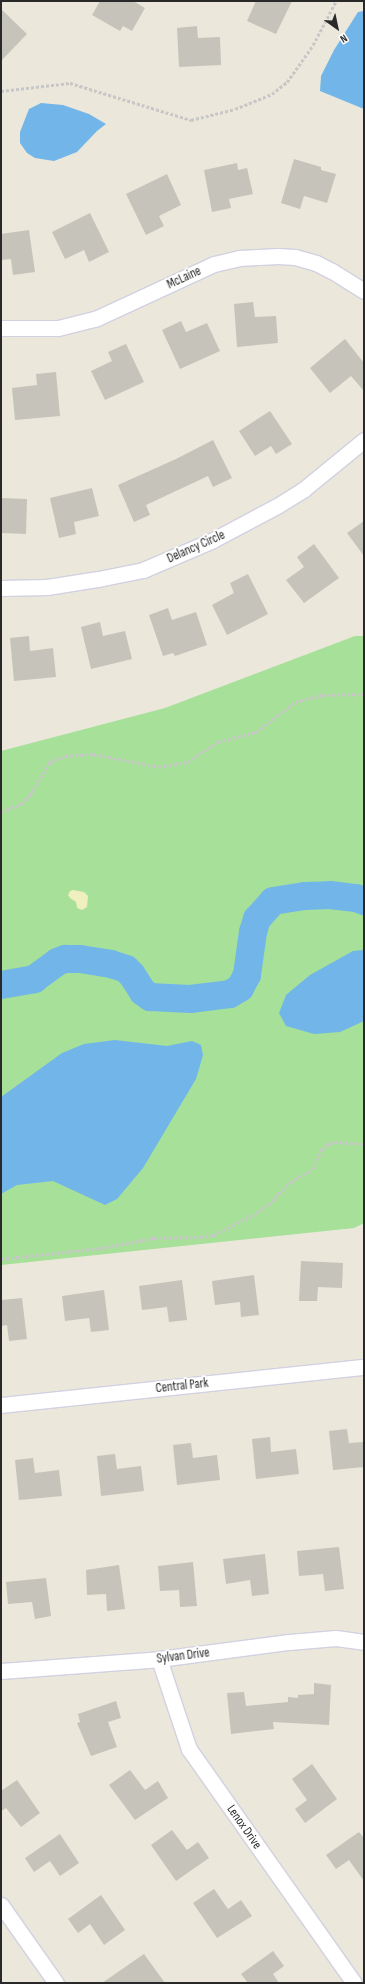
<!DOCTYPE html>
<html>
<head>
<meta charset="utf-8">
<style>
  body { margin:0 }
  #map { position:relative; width:365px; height:1984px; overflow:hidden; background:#ebe7db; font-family:"Sofia Sans Condensed",sans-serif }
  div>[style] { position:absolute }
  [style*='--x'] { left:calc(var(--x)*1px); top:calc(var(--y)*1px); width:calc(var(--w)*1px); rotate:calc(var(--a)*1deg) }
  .green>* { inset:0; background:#a6e099 }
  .sand>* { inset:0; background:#efefbf }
  .water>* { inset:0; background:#72b6e9 }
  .river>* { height:28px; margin:-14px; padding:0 14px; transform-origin:14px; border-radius:14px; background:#72b6e9 }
  .building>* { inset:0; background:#c6c3bb }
  .path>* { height:2.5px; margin-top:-1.25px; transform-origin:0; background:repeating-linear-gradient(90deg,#c7c7c7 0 3px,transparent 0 5px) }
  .roads { filter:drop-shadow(1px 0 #d1d1e1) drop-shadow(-1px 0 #d1d1e1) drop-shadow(0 1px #d1d1e1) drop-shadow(0 -1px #d1d1e1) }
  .street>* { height:15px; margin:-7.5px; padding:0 7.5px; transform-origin:7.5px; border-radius:7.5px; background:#fff }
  span { translate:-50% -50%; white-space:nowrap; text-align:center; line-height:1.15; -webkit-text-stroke:4px #fff; paint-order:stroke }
  .street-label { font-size:13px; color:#292929 }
  .frame { position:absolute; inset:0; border:2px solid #292929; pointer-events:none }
  .north { position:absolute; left:317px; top:8px; width:40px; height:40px; -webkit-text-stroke:3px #fff; paint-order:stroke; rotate:147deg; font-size:11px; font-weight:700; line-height:16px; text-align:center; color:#292929 }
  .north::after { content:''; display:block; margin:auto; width:14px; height:18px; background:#292929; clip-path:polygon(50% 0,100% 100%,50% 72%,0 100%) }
</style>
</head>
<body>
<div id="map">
  <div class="green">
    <div style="clip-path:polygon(355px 636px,364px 636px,364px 1223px,354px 1228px,1px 1265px,1px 751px,165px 708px)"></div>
  </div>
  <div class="sand">
    <div style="clip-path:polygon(73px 890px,84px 892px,88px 896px,87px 907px,82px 910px,77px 908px,76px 902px,70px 898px,68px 895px,70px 891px)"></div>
  </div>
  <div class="water">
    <div style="clip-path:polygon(364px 11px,364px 109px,320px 91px,321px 76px,334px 50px,358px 12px)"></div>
    <div style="clip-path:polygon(41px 103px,63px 105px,89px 114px,106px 124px,97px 131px,77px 152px,54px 161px,35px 158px,27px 153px,20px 143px,20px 132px,29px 109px)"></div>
    <div style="clip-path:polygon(364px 950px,364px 1021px,340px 1032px,314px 1034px,286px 1026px,279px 1013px,286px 995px,310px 975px,353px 951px)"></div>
    <div style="clip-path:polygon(115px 1040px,167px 1046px,192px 1041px,201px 1045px,203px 1055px,196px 1079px,143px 1168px,117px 1199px,105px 1205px,53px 1181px,17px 1185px,1px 1194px,1px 1097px,62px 1053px,84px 1044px)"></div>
  </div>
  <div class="river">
    <div style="--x:1;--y:985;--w:34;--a:-10"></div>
    <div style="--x:34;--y:979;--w:29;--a:-36"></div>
    <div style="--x:57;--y:962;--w:9;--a:-21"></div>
    <div style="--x:65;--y:959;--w:15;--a:0"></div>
    <div style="--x:80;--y:959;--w:31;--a:9"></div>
    <div style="--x:111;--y:964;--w:16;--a:18"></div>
    <div style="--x:126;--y:969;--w:8;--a:45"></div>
    <div style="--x:132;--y:975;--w:20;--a:57"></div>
    <div style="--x:143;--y:992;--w:9;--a:36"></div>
    <div style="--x:150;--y:997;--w:40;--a:2.9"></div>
    <div style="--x:190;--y:999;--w:40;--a:-7.1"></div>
    <div style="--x:230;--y:994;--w:12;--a:-31"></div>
    <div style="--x:240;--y:988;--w:15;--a:-62"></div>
    <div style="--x:247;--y:975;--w:43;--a:-82.1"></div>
    <div style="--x:253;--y:932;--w:14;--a:-73"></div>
    <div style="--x:257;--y:919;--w:24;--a:-48"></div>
    <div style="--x:273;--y:901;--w:32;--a:-9"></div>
    <div style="--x:305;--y:896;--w:25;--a:-2"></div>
    <div style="--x:330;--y:895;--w:26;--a:7"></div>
    <div style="--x:356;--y:898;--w:9;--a:21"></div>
  </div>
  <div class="building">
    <div style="clip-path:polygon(100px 1px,133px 1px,145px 8px,132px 31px,123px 26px,120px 31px,92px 15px)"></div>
    <div style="clip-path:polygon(256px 1px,292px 1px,276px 34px,247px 21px)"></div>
    <div style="clip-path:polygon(1px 9px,27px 34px,1px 61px)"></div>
    <div style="clip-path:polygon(197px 26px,198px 38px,220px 37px,221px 65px,179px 67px,177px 28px)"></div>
    <div style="clip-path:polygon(294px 159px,321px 167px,321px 170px,336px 174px,327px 203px,304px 196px,300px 209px,281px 203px)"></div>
    <div style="clip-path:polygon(237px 163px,238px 170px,247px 168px,253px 194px,229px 199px,231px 208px,212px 212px,204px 170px)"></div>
    <div style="clip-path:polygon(167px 174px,181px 205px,159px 216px,164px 226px,146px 235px,126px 194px)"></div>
    <div style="clip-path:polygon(90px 213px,109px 252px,89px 262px,84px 250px,65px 259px,52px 232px)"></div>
    <div style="clip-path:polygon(29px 230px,35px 272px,13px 275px,11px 259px,1px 260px,1px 234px)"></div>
    <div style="clip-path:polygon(253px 302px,255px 317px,276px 316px,278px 343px,237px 347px,234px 304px)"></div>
    <div style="clip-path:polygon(181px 321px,186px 332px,207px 323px,220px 351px,180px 369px,162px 330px)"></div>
    <div style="clip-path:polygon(345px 339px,364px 363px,364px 391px,351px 376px,330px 393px,310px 368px)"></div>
    <div style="clip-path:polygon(126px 344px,144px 382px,105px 400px,91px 371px,112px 361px,108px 352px)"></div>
    <div style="clip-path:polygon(56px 372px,60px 416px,15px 420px,12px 388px,37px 385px,36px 374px)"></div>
    <div style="clip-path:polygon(270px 411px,292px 444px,276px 454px,271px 446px,255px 456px,239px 431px)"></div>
    <div style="clip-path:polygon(213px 440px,232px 478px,213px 487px,208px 476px,146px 505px,150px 515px,134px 522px,118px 485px,176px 459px)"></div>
    <div style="clip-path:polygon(92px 488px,99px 516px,74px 522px,76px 534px,59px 538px,50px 498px)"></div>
    <div style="clip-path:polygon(1px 498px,27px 499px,26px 534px,1px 533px)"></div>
    <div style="clip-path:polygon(364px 521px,364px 556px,347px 533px)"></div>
    <div style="clip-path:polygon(314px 544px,339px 578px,304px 603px,286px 580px,304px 567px,297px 557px)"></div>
    <div style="clip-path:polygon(248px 574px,268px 614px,227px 635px,212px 605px,234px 593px,230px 583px)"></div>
    <div style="clip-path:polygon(168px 608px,172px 620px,196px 612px,207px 645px,175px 656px,173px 653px,163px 656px,149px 615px)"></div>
    <div style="clip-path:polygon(100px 622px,103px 636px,125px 631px,132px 659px,91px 669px,81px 627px)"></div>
    <div style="clip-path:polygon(29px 636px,30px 651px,53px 648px,56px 677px,14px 681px,10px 638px)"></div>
    <div style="clip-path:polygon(301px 1261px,343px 1263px,342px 1288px,318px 1287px,317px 1301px,299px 1301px)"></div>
    <div style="clip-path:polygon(254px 1275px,259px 1315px,241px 1317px,240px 1302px,215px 1305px,212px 1281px)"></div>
    <div style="clip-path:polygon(182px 1280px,187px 1320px,169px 1322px,167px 1307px,142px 1310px,139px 1286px)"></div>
    <div style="clip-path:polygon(104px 1290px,109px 1330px,91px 1332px,89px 1318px,65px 1321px,62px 1296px)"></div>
    <div style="clip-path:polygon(22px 1298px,27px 1339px,9px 1341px,7px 1325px,1px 1326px,1px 1300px)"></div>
    <div style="clip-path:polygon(347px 1429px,349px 1443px,364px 1442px,364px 1467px,333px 1470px,329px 1431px)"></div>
    <div style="clip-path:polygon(270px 1437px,271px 1452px,296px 1449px,299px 1474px,256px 1479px,252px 1439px)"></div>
    <div style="clip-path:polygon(191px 1443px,193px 1458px,217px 1455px,220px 1480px,177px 1485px,173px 1445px)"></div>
    <div style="clip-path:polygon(115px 1454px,117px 1469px,141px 1466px,144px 1491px,101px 1496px,97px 1456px)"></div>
    <div style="clip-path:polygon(33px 1458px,35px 1473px,59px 1470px,62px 1496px,19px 1500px,15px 1460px)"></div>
    <div style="clip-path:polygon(339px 1547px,344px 1589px,325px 1591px,323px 1574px,299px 1576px,297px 1551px)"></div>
    <div style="clip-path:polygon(265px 1554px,269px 1594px,252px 1596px,250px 1580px,226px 1584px,223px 1559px)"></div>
    <div style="clip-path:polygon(193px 1562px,197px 1606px,180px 1607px,179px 1590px,160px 1591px,158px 1566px)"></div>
    <div style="clip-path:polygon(119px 1565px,125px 1609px,107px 1611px,106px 1594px,87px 1595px,86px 1570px)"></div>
    <div style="clip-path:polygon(46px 1578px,51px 1616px,35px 1619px,32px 1602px,8px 1604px,6px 1582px)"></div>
    <div style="clip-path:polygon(314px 1683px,331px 1685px,329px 1725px,273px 1722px,274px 1729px,231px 1734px,227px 1693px,244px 1692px,246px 1706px,288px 1702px,288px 1697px,298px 1698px,298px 1695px,314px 1694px)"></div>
    <div style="clip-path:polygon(116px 1701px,121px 1718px,108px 1722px,117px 1747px,91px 1756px,77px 1723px,80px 1722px,78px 1714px)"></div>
    <div style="clip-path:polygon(312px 1764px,337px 1799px,305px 1823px,295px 1809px,307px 1800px,292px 1779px)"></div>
    <div style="clip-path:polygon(130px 1770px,145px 1790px,158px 1781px,168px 1798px,135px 1820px,109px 1785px)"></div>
    <div style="clip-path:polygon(17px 1780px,40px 1813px,21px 1827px,6px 1808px,1px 1811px,1px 1791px)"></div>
    <div style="clip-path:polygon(172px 1830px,187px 1850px,198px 1842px,209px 1858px,176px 1881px,151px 1845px)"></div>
    <div style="clip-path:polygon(359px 1832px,364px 1838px,364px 1881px,349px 1860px,336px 1869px,326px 1855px)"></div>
    <div style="clip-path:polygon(60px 1834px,79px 1863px,60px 1876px,50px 1861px,34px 1872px,25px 1858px)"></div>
    <div style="clip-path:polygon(214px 1889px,228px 1909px,241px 1900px,252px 1916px,217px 1938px,193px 1903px)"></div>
    <div style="clip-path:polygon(101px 1895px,125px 1930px,104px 1945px,90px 1924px,78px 1933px,68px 1919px)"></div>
    <div style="clip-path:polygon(273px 1951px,284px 1966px,273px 1974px,279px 1983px,248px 1983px,241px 1974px)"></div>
    <div style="clip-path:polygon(144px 1954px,165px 1983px,102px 1983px)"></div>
  </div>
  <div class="path">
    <div style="--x:1;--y:91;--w:69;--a:-6.6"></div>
    <div style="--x:70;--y:83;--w:127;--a:17"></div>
    <div style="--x:191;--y:120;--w:45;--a:-14"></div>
    <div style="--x:235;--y:109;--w:40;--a:-22"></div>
    <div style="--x:272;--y:94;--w:19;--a:-39"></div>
    <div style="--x:287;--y:82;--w:45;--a:-54.9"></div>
    <div style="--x:313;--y:45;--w:50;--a:-62.4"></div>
    <div style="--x:1;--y:812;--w:22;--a:-22"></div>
    <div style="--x:21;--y:804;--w:13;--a:-45"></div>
    <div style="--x:30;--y:795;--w:39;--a:-59"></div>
    <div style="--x:50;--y:762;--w:16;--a:-22"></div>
    <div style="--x:65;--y:756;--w:28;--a:-4"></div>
    <div style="--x:93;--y:754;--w:67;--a:11.1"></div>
    <div style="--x:159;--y:767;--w:28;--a:-10"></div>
    <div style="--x:187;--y:762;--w:37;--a:-33"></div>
    <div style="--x:218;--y:742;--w:39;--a:-15"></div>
    <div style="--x:256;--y:732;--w:49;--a:-37.6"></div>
    <div style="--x:295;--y:702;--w:28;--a:-15"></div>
    <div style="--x:322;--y:695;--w:42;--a:-1.4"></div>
    <div style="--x:1;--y:1259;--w:101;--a:-6.3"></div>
    <div style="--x:101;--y:1248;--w:54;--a:-10.7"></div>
    <div style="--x:154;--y:1238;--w:46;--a:-1.2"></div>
    <div style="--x:200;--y:1237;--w:14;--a:-8"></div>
    <div style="--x:214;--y:1235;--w:42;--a:-27.2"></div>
    <div style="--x:251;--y:1216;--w:20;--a:-33"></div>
    <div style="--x:268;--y:1205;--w:32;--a:-46"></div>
    <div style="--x:290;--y:1182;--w:25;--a:-29"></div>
    <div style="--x:312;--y:1170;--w:23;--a:-65"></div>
    <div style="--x:322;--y:1149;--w:8;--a:-40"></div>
    <div style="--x:328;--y:1144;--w:7;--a:-16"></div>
    <div style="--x:335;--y:1142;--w:29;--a:4"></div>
  </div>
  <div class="roads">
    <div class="street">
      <div style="--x:1;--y:328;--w:57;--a:0"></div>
      <div style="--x:58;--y:328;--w:38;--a:-14"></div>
      <div style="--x:95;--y:319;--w:131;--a:-24.8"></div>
      <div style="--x:214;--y:264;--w:26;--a:-13"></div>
      <div style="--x:239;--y:258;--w:39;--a:-3"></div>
      <div style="--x:278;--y:256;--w:17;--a:3"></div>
      <div style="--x:295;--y:257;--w:22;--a:16"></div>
      <div style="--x:316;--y:263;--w:18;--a:27"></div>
      <div style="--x:332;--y:271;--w:38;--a:32"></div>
      <div style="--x:1;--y:588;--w:46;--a:-1.2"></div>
      <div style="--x:47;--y:587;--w:52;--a:-8.9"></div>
      <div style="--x:98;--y:579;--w:46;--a:-11.3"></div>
      <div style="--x:143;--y:570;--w:76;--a:-23.2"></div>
      <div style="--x:213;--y:540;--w:72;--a:-28"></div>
      <div style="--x:277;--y:506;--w:32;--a:-32"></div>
      <div style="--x:304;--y:489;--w:77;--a:-39.2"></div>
      <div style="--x:1;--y:1405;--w:365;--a:-6"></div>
      <div style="--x:159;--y:1659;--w:95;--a:71.6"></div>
      <div style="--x:189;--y:1749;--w:286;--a:54.8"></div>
      <div style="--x:1;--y:1671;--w:158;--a:-4.3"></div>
      <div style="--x:159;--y:1659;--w:131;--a:-7.5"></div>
      <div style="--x:289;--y:1642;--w:47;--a:-4.9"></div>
      <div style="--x:336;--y:1638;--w:28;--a:8"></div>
      <div style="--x:1;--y:1905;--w:95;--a:54.8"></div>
    </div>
  </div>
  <div class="street-label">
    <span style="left:184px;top:278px;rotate:-25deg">McLaine</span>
    <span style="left:196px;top:547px;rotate:-24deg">Delancy Circle</span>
    <span style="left:182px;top:1386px;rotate:-6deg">Central Park</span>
    <span style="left:183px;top:1656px;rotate:-7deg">Sylvan Drive</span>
    <span style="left:244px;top:1827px;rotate:55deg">Lenox Drive</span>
  </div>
  <div class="frame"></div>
  <div class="north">N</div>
</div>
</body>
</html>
